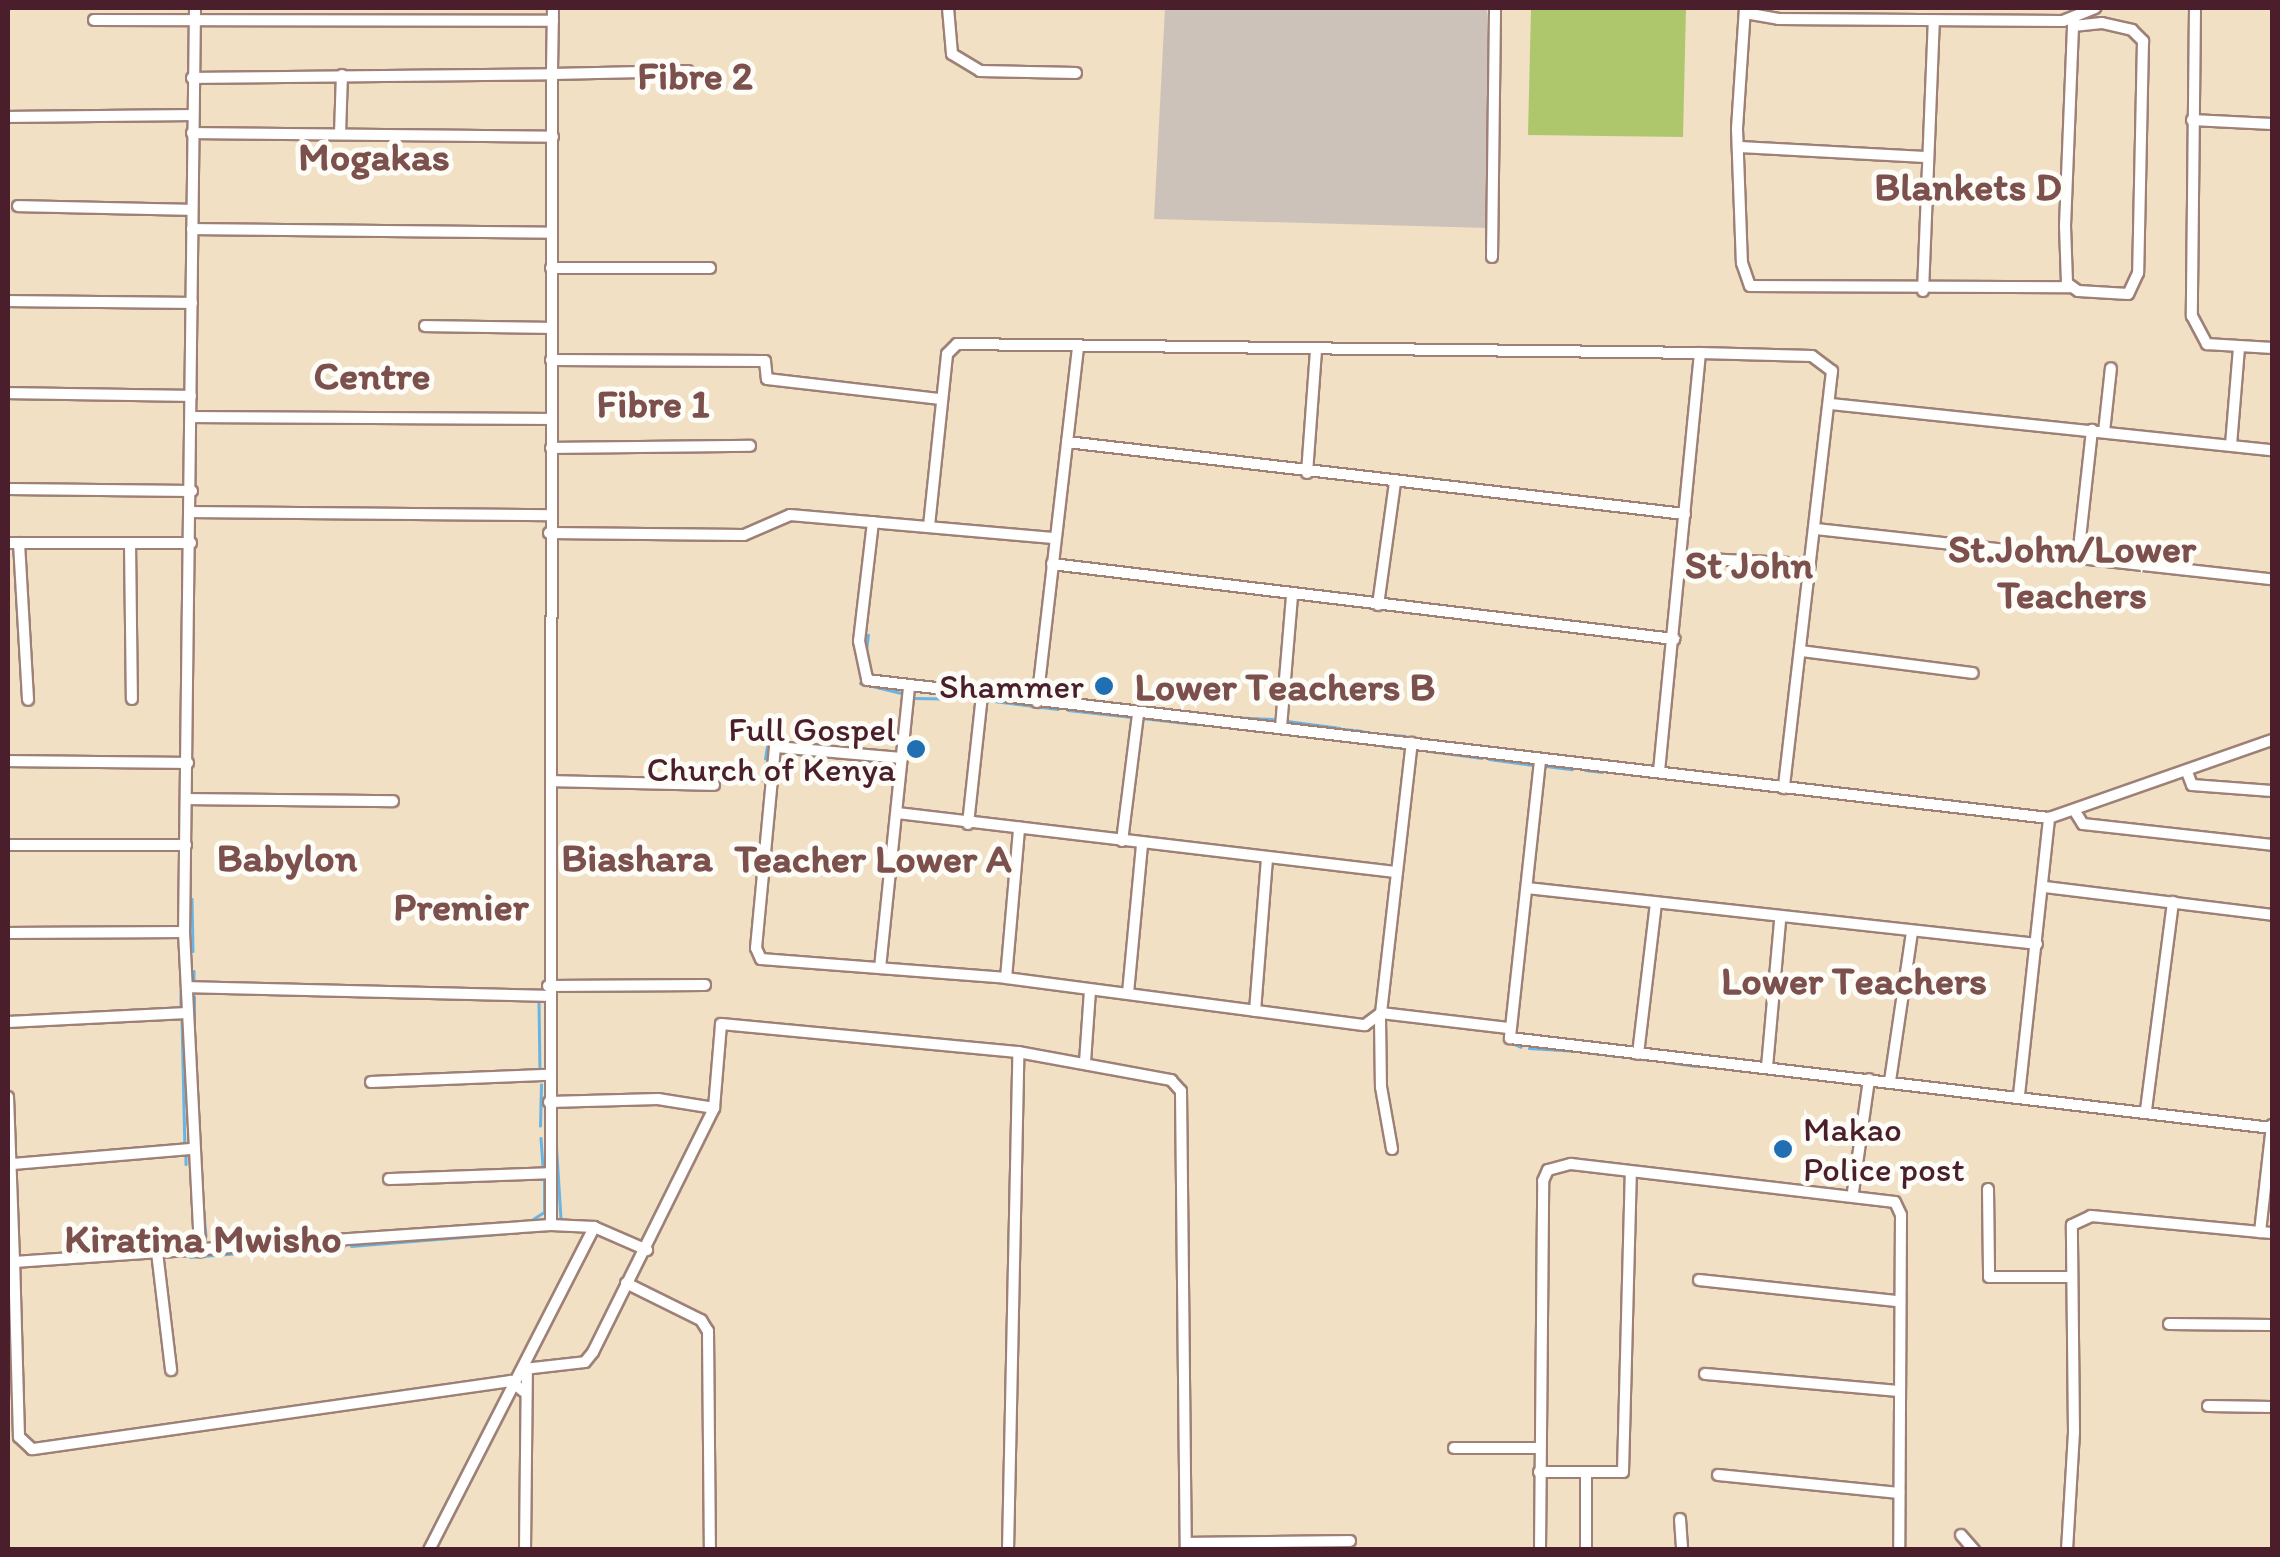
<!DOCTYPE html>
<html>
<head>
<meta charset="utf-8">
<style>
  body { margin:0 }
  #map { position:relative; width:2280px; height:1557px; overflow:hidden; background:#f1e0c3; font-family:Itim,sans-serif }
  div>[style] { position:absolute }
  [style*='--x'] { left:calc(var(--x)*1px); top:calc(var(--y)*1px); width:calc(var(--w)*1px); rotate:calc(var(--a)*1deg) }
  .industrial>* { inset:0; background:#ccc2b9 }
  .green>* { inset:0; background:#afc76c }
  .stream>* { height:2.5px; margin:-1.25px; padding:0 1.25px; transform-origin:1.25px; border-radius:1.25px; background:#69b4e2 }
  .roads { filter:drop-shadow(2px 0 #9e8077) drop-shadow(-2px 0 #9e8077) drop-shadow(0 2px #9e8077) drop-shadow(0 -2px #9e8077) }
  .minor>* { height:10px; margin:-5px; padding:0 5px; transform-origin:5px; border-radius:5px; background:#fff }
  .dots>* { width:28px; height:28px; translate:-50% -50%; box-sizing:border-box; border:5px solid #fdfcf7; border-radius:50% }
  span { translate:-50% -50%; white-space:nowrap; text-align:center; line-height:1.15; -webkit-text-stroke:10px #fdfcf7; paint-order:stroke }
  .poi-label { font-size:35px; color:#4a1f2b }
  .right { translate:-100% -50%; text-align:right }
  .left { translate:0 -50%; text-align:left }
  .quarter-label { font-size:40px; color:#7c504d; font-weight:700 }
  .frame { position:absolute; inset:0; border:10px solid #4a1f2b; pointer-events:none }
</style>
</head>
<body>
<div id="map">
  <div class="industrial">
    <div style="clip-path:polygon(1165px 8px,1487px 8px,1489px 228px,1154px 219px)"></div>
  </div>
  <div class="green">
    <div style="clip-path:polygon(1531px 8px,1686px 8px,1683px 137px,1528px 135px)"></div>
  </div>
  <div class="stream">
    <div style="--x:866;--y:651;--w:16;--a:-83"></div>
    <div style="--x:860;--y:683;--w:42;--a:13.7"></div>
    <div style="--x:913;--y:698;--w:64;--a:0.9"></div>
    <div style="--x:986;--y:700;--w:72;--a:7.2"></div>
    <div style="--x:1068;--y:710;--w:64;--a:6.2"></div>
    <div style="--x:1229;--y:717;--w:43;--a:2.7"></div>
    <div style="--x:1142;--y:718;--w:53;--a:6.5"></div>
    <div style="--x:1287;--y:721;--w:53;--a:7.5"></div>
    <div style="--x:1220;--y:727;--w:11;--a:0"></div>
    <div style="--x:1344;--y:729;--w:9;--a:6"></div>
    <div style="--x:1356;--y:730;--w:21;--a:11"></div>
    <div style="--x:1382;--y:734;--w:23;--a:5"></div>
    <div style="--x:1410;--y:737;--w:22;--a:10"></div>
    <div style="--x:1383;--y:746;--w:24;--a:5"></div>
    <div style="--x:1429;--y:751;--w:53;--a:7.5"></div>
    <div style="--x:765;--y:759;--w:12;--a:-81"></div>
    <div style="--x:1489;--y:759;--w:44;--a:7.8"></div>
    <div style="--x:1546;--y:766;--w:26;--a:7"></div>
    <div style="--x:1669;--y:768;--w:111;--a:6.7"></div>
    <div style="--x:1585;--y:770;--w:17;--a:7"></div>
    <div style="--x:763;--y:781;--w:17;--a:-83"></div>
    <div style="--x:192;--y:899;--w:52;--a:88.9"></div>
    <div style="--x:194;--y:971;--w:11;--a:90"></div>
    <div style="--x:181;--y:984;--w:15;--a:-90"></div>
    <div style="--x:181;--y:991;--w:17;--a:90"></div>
    <div style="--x:539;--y:1001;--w:68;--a:89.2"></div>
    <div style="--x:194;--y:1017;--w:20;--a:-90"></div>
    <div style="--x:182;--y:1019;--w:128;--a:88.7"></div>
    <div style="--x:1504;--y:1040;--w:18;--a:22"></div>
    <div style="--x:1529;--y:1048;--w:49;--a:3.5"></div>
    <div style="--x:1586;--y:1052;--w:14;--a:8"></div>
    <div style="--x:1609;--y:1055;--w:27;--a:6"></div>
    <div style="--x:1642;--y:1059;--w:10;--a:6"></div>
    <div style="--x:1668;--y:1062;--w:28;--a:8"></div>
    <div style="--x:540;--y:1126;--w:41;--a:-88.6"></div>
    <div style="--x:541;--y:1138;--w:28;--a:86"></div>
    <div style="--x:556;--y:1139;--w:79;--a:86.4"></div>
    <div style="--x:186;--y:1155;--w:9;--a:90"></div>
    <div style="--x:201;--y:1180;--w:56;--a:84.9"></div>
    <div style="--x:533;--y:1219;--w:13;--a:-32"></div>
    <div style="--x:544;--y:1212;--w:34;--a:-90"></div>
    <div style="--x:512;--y:1223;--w:9;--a:-13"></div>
    <div style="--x:351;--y:1246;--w:148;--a:-4.6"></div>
    <div style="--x:305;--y:1251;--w:39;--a:-7"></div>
    <div style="--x:269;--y:1252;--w:29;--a:-2"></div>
    <div style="--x:190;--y:1257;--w:62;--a:-4.6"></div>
  </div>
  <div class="roads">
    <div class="minor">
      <div style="--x:195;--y:8;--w:924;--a:90.68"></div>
      <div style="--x:184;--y:932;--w:320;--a:87.1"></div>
      <div style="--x:553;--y:8;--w:66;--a:90.9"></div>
      <div style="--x:552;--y:74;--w:136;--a:-1.3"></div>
      <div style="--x:948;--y:8;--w:46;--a:85"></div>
      <div style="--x:952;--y:54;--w:33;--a:31"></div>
      <div style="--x:980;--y:71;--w:96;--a:1.2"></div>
      <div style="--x:1745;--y:8;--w:121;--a:93.8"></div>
      <div style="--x:1737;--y:129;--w:134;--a:87.9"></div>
      <div style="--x:1742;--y:263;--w:24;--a:71"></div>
      <div style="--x:1750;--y:286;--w:320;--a:0.2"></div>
      <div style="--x:2195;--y:8;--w:308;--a:90.6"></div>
      <div style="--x:2192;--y:316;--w:32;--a:62"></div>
      <div style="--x:2207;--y:344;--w:65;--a:3.5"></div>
      <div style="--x:1745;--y:13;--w:34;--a:10"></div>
      <div style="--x:1778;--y:19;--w:285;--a:0.4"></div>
      <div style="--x:2063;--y:21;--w:35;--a:-22"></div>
      <div style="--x:94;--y:20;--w:459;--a:0.1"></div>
      <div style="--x:2073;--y:26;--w:29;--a:-6"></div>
      <div style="--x:2102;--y:23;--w:31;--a:13"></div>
      <div style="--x:2132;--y:30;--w:16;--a:45"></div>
      <div style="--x:2143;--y:41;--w:232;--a:91.2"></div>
      <div style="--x:2138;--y:273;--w:23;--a:115"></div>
      <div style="--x:2128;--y:294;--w:50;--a:-176.6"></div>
      <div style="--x:2078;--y:291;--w:14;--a:-144"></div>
      <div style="--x:2067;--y:283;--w:57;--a:-92"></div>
      <div style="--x:2065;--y:226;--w:200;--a:-87.7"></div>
      <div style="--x:2073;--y:26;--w:7;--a:-82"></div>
      <div style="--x:192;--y:78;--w:360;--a:-0.6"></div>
      <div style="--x:552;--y:74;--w:1151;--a:90.05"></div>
      <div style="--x:8;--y:117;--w:182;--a:-0.6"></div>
      <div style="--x:2192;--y:120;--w:80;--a:2.9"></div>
      <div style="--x:192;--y:133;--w:361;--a:0.6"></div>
      <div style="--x:340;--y:134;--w:59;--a:-88.1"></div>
      <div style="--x:1740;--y:147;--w:185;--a:3.1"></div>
      <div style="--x:18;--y:206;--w:174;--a:1.3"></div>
      <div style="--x:192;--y:229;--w:360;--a:0.6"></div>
      <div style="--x:1492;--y:257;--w:249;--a:-89.3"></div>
      <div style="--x:551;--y:268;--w:159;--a:0"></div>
      <div style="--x:1923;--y:291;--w:269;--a:-87.7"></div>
      <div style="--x:8;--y:301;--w:184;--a:0.6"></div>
      <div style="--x:425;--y:326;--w:126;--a:0.9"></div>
      <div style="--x:1700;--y:353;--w:112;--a:1.5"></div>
      <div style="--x:1812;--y:356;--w:25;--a:37"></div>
      <div style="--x:1832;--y:371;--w:420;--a:96.6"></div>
      <div style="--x:551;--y:360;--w:214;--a:0.3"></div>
      <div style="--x:765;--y:361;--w:18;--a:84"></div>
      <div style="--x:767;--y:379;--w:175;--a:6.6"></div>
      <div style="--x:8;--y:393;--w:183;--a:0.9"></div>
      <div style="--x:1831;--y:404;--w:443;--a:6"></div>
      <div style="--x:191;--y:417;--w:361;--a:0.3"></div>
      <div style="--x:2104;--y:432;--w:64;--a:-83.8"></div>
      <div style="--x:1067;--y:442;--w:622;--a:6.65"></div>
      <div style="--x:2231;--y:445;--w:97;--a:-85.3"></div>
      <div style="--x:551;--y:448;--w:199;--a:-0.6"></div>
      <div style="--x:1307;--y:473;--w:123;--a:-85.8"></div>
      <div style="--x:8;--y:489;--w:184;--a:0.6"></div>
      <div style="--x:191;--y:512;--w:358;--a:0.5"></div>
      <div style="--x:873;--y:522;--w:120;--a:96.7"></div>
      <div style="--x:859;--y:641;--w:40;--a:78"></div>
      <div style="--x:867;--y:680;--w:1190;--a:6.66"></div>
      <div style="--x:929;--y:526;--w:173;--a:-84"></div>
      <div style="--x:947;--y:354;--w:14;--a:-45"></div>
      <div style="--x:957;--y:344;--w:743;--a:0.69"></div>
      <div style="--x:1700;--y:353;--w:420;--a:95.6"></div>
      <div style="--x:1816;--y:529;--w:459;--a:6.3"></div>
      <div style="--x:549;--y:533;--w:195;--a:0.6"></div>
      <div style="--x:744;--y:535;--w:50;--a:-23.5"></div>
      <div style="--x:790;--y:515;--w:264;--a:5"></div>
      <div style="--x:8;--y:543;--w:183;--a:0"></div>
      <div style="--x:19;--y:543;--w:157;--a:86.7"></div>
      <div style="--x:130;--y:543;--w:156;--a:89.3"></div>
      <div style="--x:2078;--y:557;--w:128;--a:-83.7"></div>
      <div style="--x:1684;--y:558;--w:126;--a:2.7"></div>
      <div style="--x:1052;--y:564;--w:627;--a:6.88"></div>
      <div style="--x:1378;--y:605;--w:124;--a:-82.1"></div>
      <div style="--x:1801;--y:651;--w:173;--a:7.3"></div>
      <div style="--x:1037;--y:702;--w:359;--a:-83.4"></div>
      <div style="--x:1281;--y:727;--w:132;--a:-85.2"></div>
      <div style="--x:902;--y:758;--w:127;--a:-175"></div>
      <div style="--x:775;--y:747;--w:202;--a:95.4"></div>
      <div style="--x:756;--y:948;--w:12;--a:66"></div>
      <div style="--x:761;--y:959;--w:246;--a:4.4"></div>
      <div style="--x:1006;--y:978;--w:362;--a:7.5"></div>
      <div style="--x:1365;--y:1025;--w:20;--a:-37"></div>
      <div style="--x:1381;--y:1013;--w:272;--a:-83.5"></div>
      <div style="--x:8;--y:761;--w:180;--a:0.6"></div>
      <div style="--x:1540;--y:761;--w:279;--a:96.2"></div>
      <div style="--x:1510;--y:1038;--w:767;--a:6.74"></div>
      <div style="--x:2187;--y:772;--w:14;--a:69"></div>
      <div style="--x:2192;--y:785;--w:80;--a:4.3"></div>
      <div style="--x:552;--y:781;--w:162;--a:1.4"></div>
      <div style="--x:187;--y:799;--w:206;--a:0.6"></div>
      <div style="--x:898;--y:813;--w:500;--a:6.77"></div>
      <div style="--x:2076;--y:813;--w:13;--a:58"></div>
      <div style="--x:2083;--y:824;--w:190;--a:6.3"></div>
      <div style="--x:968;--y:824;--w:130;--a:-83.8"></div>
      <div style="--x:1122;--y:841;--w:127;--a:-82.8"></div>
      <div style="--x:8;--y:845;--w:178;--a:0"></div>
      <div style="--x:2045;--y:887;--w:229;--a:7"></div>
      <div style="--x:1527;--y:888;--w:513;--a:6.27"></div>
      <div style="--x:8;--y:933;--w:176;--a:-0.3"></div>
      <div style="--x:880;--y:968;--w:282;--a:-84.1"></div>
      <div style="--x:1006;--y:978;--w:151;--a:-85"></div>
      <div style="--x:548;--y:986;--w:157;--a:-0.4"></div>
      <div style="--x:187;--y:987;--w:361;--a:1.4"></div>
      <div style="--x:1128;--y:993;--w:149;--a:-84.6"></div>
      <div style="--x:1255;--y:1011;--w:152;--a:-85.5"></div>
      <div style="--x:1381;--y:1013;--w:128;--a:6.7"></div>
      <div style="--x:1380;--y:1018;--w:69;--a:89.2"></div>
      <div style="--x:1381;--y:1087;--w:63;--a:79.9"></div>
      <div style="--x:8;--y:1022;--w:179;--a:-2.9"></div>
      <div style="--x:1638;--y:1054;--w:151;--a:-83.2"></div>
      <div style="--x:1085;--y:1062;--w:71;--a:-86"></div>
      <div style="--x:1767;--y:1067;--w:147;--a:-84.9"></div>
      <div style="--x:1890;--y:1081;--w:151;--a:-81.6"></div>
      <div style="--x:371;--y:1082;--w:178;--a:-2.3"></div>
      <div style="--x:2019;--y:1095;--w:279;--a:-83.8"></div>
      <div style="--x:2049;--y:818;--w:236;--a:-19.3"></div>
      <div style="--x:8;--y:1097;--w:165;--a:87.9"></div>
      <div style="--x:549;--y:1102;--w:109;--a:-1.6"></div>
      <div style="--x:658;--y:1099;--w:57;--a:9.1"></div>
      <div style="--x:2146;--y:1110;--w:210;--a:-82.6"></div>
      <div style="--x:2272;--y:1125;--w:108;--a:96.4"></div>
      <div style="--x:2260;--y:1232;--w:12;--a:5"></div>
      <div style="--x:12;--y:1164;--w:180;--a:-4.8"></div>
      <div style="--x:389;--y:1179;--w:161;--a:-2.1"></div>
      <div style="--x:1988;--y:1189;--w:88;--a:89.3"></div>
      <div style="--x:1989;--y:1277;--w:80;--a:0"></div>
      <div style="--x:1853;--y:1192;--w:114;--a:-81.9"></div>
      <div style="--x:157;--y:1252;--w:119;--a:83.2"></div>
      <div style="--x:1699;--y:1280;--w:198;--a:6.1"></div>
      <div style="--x:626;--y:1283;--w:84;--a:26.3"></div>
      <div style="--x:701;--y:1320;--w:13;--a:58"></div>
      <div style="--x:708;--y:1331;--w:219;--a:89.5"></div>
      <div style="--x:2169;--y:1324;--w:103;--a:0.6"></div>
      <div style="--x:524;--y:1369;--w:61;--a:-6.5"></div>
      <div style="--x:585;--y:1362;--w:13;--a:-51"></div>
      <div style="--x:593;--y:1352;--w:272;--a:-63.6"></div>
      <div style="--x:714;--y:1108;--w:84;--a:-85.2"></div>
      <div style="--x:721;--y:1024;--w:298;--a:5.4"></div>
      <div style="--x:1018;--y:1052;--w:156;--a:10.4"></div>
      <div style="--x:1171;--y:1080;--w:15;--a:48"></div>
      <div style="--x:1181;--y:1091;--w:459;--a:89.4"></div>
      <div style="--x:1705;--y:1374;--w:195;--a:5"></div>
      <div style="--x:523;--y:1391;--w:16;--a:-140"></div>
      <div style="--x:511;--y:1381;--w:484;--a:171.9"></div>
      <div style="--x:32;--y:1449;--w:18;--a:-137"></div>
      <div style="--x:19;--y:1437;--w:175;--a:-91.6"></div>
      <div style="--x:14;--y:1262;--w:538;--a:-3.94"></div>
      <div style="--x:551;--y:1225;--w:43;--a:2.7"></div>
      <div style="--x:594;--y:1227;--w:58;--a:23.5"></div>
      <div style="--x:2208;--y:1406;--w:64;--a:0.9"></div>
      <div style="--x:1454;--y:1448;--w:84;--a:0"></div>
      <div style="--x:1539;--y:1472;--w:84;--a:0"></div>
      <div style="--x:1623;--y:1472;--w:300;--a:-88.5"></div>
      <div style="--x:1718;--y:1475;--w:182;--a:5.7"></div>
      <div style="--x:1680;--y:1519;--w:31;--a:86"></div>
      <div style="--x:1961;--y:1535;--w:20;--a:49"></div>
      <div style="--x:1186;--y:1543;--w:164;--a:-0.7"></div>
      <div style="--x:429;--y:1550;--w:363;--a:-62.9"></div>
      <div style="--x:525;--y:1550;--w:179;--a:-89.4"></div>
      <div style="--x:1008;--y:1550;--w:498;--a:-88.8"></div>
      <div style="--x:1540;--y:1550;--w:369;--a:-89.5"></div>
      <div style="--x:1543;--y:1181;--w:12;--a:-66"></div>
      <div style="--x:1548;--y:1170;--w:24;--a:-15"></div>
      <div style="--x:1571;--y:1164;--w:326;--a:6.7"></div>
      <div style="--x:1895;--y:1202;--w:14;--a:65"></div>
      <div style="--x:1901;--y:1215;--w:335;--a:90.3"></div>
      <div style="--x:1586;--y:1550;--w:74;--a:-90"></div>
      <div style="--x:2067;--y:1550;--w:118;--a:-86.6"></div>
      <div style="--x:2074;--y:1432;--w:207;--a:-90.6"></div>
      <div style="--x:2072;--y:1225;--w:21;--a:-25"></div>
      <div style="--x:2091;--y:1216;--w:170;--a:5.4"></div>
    </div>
  </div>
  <div class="dots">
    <div style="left:1104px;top:686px;background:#1f6fb2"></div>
    <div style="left:916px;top:749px;background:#1f6fb2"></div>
    <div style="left:1783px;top:1149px;background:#1f6fb2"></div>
  </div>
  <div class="poi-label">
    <span class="right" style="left:1084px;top:686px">Shammer</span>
    <span class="right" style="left:896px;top:749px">Full Gospel<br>Church of Kenya</span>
    <span class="left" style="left:1803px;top:1149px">Makao<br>Police post</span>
  </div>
  <div class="quarter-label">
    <span style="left:695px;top:75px">Fibre 2</span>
    <span style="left:374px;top:156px">Mogakas</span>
    <span style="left:1968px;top:186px">Blankets D</span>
    <span style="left:372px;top:375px">Centre</span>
    <span style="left:653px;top:403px">Fibre 1</span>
    <span style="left:2072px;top:571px">St.John/Lower<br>Teachers</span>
    <span style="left:1749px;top:564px">St John</span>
    <span style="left:1285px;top:686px">Lower Teachers B</span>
    <span style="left:287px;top:857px">Babylon</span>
    <span style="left:637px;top:857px">Biashara</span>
    <span style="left:873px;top:858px">Teacher Lower A</span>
    <span style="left:461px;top:906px">Premier</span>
    <span style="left:1854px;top:980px">Lower Teachers</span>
    <span style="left:203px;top:1238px">Kiratina Mwisho</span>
  </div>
  <div class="frame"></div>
</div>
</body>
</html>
